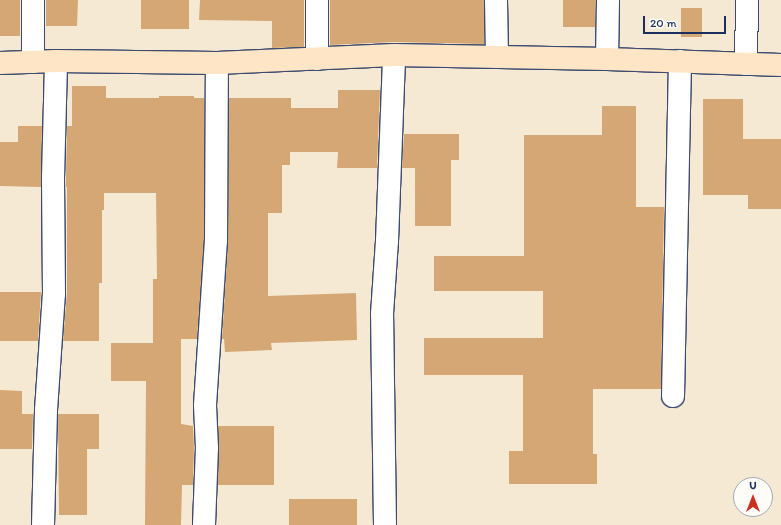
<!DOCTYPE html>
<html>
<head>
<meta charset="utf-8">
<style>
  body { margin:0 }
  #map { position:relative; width:781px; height:525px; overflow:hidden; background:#f6e9d3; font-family:Itim,sans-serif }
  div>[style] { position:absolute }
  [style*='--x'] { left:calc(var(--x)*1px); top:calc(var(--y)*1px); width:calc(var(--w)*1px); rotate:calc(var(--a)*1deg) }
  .building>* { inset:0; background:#d4a774 }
  .roads { filter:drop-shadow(1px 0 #3c4b70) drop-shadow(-1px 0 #3c4b70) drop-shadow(0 1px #3c4b70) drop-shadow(0 -1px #3c4b70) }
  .street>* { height:22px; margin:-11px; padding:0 11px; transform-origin:11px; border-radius:11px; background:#fff }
  .secondary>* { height:22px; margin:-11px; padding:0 11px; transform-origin:11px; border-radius:11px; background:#fee5c5 }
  span { translate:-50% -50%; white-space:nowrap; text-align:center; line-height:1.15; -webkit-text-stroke:3px #fdfcf7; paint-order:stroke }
  .north { position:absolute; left:733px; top:477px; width:40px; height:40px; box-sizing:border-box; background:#fdfcf7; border:1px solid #a3aaba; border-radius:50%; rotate:0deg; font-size:11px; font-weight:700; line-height:16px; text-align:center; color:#1b2f5e }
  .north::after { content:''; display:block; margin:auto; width:14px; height:18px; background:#c8321e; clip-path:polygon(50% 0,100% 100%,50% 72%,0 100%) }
  .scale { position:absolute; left:643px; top:16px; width:83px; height:18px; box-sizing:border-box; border:2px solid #1b2f5e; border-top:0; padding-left:5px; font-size:12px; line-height:14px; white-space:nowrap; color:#1b2f5e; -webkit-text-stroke:3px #fdfcf7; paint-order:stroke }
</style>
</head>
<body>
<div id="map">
  <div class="building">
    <div style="clip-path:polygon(0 0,20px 0,20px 36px,0 36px)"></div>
    <div style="clip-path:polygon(46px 0,78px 0,77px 26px,46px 26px)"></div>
    <div style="clip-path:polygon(141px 0,189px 0,189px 29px,141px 29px)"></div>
    <div style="clip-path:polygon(200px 0,304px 0,304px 47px,272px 48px,272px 21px,199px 20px)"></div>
    <div style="clip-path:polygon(330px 0,484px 0,484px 44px,394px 42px,330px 45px)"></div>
    <div style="clip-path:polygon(563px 0,596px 0,595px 27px,563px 27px)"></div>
    <div style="clip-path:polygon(681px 8px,702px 8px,702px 37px,681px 37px)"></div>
    <div style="clip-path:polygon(72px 86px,106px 86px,106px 98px,159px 98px,159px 96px,194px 96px,194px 98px,204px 98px,204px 241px,197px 339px,181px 339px,181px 424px,193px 426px,194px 448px,193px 485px,182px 485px,181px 525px,145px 525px,146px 381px,111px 381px,111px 343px,153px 343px,153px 279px,157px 279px,156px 193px,104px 193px,104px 210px,102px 210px,102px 283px,99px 283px,99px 341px,63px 341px,67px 292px,67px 187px,66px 187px,66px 178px,67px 126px,72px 126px)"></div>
    <div style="clip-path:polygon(338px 90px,380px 90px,377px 168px,337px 168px,338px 152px,290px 152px,290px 165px,282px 165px,282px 213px,268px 213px,268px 296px,356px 293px,357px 340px,271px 343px,272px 350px,225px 352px,224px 339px,222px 339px,228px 241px,229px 98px,291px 98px,291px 108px,338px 108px)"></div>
    <div style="clip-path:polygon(703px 99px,743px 99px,743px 139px,781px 139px,781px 209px,748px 209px,748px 195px,703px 195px)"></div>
    <div style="clip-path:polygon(602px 106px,636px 106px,636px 207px,664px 207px,661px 389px,593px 389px,593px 454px,597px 454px,597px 484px,509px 484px,509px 451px,523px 451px,523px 375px,424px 375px,424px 338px,543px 338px,543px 291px,434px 291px,434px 256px,524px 256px,524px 135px,602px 135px)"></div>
    <div style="clip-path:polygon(18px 126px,42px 126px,41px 187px,0 186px,0 142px,18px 142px)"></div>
    <div style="clip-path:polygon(404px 134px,459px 134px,459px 160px,451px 160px,451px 226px,415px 226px,415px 168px,402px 168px)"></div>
    <div style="clip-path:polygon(0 292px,41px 292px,38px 341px,0 341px)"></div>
    <div style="clip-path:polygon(0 390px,22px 391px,22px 414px,33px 414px,32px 449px,0 449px)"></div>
    <div style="clip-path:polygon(58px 414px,99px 414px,99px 449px,87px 449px,87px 515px,59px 515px)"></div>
    <div style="clip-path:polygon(218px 426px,274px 426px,274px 485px,218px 485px)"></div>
    <div style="clip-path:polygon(289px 499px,357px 499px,357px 525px,289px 525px)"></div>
  </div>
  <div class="roads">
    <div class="street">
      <div style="--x:33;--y:0;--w:62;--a:90"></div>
      <div style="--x:317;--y:0;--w:59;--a:90"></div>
      <div style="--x:496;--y:0;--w:57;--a:89"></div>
      <div style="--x:607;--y:59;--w:59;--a:-89"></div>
      <div style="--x:746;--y:64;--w:64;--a:-89.1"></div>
      <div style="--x:673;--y:396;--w:335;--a:-88.8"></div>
      <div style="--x:43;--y:525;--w:115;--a:-88.5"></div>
      <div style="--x:46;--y:410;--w:116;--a:-86.1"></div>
      <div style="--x:54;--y:294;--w:116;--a:-90.5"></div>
      <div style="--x:53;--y:178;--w:117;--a:-88.5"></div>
      <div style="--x:204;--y:525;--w:77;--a:-87.8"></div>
      <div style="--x:207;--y:448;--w:43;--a:-92.7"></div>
      <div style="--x:205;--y:405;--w:164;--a:-86.2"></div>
      <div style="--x:216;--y:241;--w:178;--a:-89.7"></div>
      <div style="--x:385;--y:525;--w:211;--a:-90.8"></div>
      <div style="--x:382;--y:314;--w:73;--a:-86.1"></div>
      <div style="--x:387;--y:241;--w:186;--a:-87.8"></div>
    </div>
    <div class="secondary">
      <div style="--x:0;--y:63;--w:56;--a:-2"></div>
      <div style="--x:56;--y:61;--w:161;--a:0.7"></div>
      <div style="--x:217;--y:63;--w:177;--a:-2.6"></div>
      <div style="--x:394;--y:55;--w:213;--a:1.1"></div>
      <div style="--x:607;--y:59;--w:174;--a:2"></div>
    </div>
  </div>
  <div class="north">U</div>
  <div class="scale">20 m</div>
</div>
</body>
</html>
